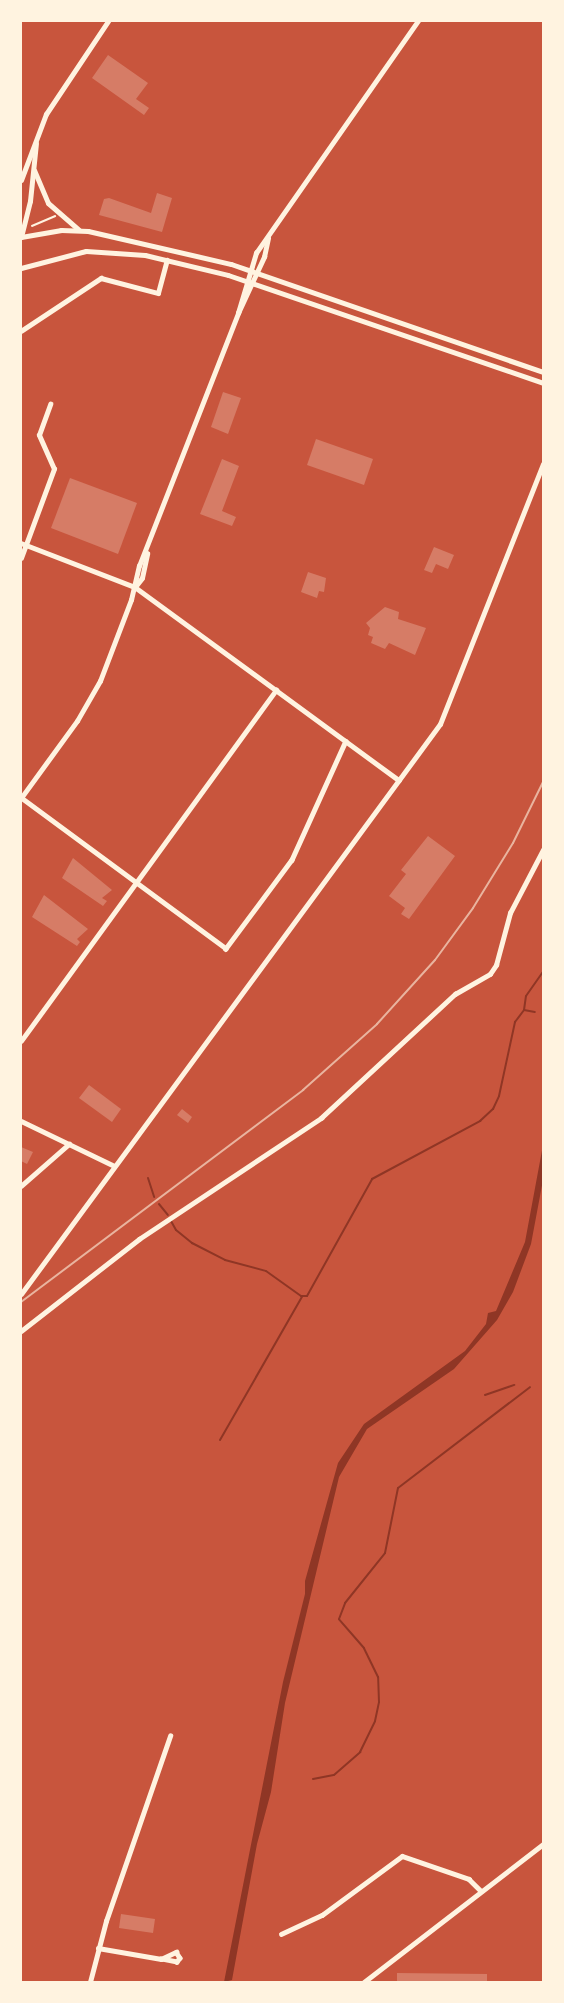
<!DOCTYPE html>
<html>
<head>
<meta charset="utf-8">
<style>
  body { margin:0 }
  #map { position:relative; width:564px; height:2003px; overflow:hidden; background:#c8553d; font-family:"IBM Plex Serif",serif }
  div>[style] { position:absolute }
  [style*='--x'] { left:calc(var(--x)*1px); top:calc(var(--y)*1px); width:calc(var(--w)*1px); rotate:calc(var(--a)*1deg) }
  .water>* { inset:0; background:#8f3625 }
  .stream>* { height:2px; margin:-1px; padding:0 1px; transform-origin:1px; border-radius:1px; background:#8f3625 }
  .building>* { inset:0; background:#d67c66 }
  .path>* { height:1.5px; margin:-0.75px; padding:0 0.75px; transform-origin:0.75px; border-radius:0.75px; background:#fff3e0 }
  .minor>* { height:4.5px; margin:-2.25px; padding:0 2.25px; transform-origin:2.25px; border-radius:2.25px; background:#fff3e0 }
  .tertiary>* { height:5px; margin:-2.5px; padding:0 2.5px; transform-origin:2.5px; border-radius:2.5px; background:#fff3e0 }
  .rail>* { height:2px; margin:-1px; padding:0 1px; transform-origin:1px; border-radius:1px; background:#e9b49f }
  span { translate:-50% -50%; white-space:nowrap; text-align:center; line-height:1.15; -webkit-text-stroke:6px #fff3e0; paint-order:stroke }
  .frame { position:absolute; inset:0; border:22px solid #fff3e0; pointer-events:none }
</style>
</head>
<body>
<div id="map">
  <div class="water">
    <div style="clip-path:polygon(543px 1145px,543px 1180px,531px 1244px,513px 1292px,497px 1320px,454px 1369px,367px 1429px,339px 1477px,285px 1703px,271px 1792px,257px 1844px,232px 1980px,224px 1982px,283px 1682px,305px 1594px,305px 1581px,338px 1463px,364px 1424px,465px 1351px,486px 1324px,488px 1313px,496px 1311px,525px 1242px)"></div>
  </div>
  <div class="stream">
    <div style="--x:524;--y:1010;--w:14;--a:-82"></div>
    <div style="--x:526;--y:996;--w:29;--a:-55"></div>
    <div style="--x:148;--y:1178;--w:20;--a:72"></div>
    <div style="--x:159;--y:1204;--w:14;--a:51"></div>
    <div style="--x:171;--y:1221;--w:10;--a:61"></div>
    <div style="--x:176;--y:1230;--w:21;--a:39"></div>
    <div style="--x:192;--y:1243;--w:37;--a:27"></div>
    <div style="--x:225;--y:1260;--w:42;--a:15"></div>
    <div style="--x:266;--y:1271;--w:43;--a:35.5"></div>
    <div style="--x:301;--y:1296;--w:6;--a:0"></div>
    <div style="--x:307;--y:1296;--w:134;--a:-60.9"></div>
    <div style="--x:372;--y:1179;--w:123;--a:-28.2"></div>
    <div style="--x:480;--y:1121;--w:18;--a:-43"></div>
    <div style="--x:493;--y:1109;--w:14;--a:-65"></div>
    <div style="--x:499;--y:1096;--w:76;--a:-77.8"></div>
    <div style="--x:515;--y:1022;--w:15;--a:-53"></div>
    <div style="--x:524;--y:1010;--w:11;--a:10"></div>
    <div style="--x:485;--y:1395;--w:31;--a:-19"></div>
    <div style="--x:220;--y:1440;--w:165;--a:-60.2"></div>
    <div style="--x:313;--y:1779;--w:21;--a:-11"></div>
    <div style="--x:334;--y:1775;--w:35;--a:-41"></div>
    <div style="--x:360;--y:1752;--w:34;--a:-64"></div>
    <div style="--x:375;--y:1721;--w:19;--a:-78"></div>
    <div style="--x:379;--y:1702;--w:25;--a:-92"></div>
    <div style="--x:378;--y:1677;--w:32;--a:-116"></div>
    <div style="--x:364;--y:1648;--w:38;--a:-131"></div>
    <div style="--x:339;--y:1619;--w:17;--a:-69"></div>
    <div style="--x:345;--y:1603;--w:64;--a:-51.3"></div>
    <div style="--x:385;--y:1553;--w:66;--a:-78.7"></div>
    <div style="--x:398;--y:1488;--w:166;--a:-37.4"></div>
  </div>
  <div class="building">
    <div style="clip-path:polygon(108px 55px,148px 83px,136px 99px,149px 108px,144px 115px,92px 78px)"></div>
    <div style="clip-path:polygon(157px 193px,172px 198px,162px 232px,99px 215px,104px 199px,109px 198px,151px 213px)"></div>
    <div style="clip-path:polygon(223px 392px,241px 398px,228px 434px,211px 427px)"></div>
    <div style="clip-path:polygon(316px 439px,373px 459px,364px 485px,307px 465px)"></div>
    <div style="clip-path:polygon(222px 459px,239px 466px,222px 511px,236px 517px,232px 526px,200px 514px)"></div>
    <div style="clip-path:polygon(70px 478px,137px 503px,118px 554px,51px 528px)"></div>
    <div style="clip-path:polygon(434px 547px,454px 555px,448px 569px,436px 564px,432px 573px,424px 570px)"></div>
    <div style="clip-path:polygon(308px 572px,326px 578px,324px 592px,319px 591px,317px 598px,301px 592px)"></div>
    <div style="clip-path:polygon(385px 607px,399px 612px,398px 619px,426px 628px,415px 655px,389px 643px,385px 649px,371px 643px,373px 637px,368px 635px,370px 628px,366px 623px)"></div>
    <div style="clip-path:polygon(428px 836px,455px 856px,409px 919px,401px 914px,405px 908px,389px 896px,406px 874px,401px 870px)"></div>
    <div style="clip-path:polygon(73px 858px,112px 890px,102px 898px,107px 901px,103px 906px,62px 878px)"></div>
    <div style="clip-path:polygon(44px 895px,88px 929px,77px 939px,80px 942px,77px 946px,32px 917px)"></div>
    <div style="clip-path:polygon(89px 1085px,121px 1109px,112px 1122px,79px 1098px)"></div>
    <div style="clip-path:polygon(182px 1109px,192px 1117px,188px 1123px,177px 1115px)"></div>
    <div style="clip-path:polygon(21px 1147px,33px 1152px,27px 1164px,21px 1161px)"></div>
    <div style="clip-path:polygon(121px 1914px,155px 1919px,153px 1933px,119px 1928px)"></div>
    <div style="clip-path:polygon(397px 1973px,487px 1974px,487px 1982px,397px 1982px)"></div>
  </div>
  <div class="path">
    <div style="--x:32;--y:226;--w:25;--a:-23"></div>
  </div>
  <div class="minor">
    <div style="--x:238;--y:313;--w:62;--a:-65.1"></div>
    <div style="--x:264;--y:257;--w:19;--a:-78"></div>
    <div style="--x:21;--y:331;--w:96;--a:-33.5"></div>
    <div style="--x:101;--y:278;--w:59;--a:14.7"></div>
    <div style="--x:158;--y:293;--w:34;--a:-75"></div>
    <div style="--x:21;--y:543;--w:122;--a:21.1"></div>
    <div style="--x:135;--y:587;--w:327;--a:36.2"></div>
    <div style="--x:21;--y:558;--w:95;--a:-69.7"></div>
    <div style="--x:54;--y:469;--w:37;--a:-114"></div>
    <div style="--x:39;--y:435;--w:33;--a:-70"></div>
    <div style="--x:135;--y:587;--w:11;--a:-52"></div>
    <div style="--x:142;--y:578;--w:25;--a:-78"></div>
    <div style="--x:346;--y:741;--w:131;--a:114.4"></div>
    <div style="--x:292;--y:860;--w:111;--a:126.6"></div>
    <div style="--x:226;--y:949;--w:255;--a:-143.6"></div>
    <div style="--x:21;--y:798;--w:95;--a:-54"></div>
    <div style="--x:77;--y:721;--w:46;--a:-60.1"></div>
    <div style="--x:100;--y:681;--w:87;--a:-69.1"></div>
    <div style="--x:131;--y:600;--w:35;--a:-77"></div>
    <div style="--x:139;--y:566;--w:272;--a:-68.6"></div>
    <div style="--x:238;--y:313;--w:63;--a:-73.3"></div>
    <div style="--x:256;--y:253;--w:283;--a:-55.1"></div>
    <div style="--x:21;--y:1041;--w:434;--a:-54"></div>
    <div style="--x:21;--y:1186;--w:64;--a:-41.2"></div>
    <div style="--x:21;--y:1331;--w:150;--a:-37.9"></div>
    <div style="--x:139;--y:1239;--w:219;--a:-33.6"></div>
    <div style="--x:321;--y:1118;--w:183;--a:-42.8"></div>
    <div style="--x:455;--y:994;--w:40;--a:-29.7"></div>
    <div style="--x:490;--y:974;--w:11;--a:-56"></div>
    <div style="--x:496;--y:965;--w:54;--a:-74.9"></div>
    <div style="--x:510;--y:913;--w:71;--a:-62.4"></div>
    <div style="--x:281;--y:1934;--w:45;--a:-24.9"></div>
    <div style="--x:322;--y:1915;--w:99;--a:-36.4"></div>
    <div style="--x:402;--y:1856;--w:71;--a:18.9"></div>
    <div style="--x:469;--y:1879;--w:17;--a:45"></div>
    <div style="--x:98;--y:1948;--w:64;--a:9.9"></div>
    <div style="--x:161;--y:1959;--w:17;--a:-25"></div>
    <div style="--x:176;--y:1952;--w:7;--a:56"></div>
    <div style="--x:180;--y:1958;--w:5;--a:127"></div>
    <div style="--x:177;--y:1962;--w:16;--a:-169"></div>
    <div style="--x:90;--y:1982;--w:63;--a:-75.3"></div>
    <div style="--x:106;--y:1921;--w:196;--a:-70.9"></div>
    <div style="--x:364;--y:1982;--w:226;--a:-37.6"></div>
  </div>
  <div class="tertiary">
    <div style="--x:34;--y:170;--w:36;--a:67"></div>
    <div style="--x:48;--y:203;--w:41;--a:41.1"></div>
    <div style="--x:21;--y:180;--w:71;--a:-69.3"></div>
    <div style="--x:46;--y:114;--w:112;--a:-56.3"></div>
    <div style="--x:21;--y:237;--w:41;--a:-9.9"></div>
    <div style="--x:61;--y:230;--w:27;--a:2"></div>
    <div style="--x:88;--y:231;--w:147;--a:13"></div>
    <div style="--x:231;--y:264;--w:330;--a:19.1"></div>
    <div style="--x:21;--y:237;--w:37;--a:-76"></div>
    <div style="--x:30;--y:201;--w:58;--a:-84.1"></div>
    <div style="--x:21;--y:268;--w:67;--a:-14.7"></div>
    <div style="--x:86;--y:251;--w:59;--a:3.9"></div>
    <div style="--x:145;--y:255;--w:85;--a:13.5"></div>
    <div style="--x:228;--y:275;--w:333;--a:18.9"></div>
    <div style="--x:21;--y:1121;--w:103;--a:25.8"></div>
    <div style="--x:21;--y:1294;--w:707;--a:-53.68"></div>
    <div style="--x:440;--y:724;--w:280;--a:-68.4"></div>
  </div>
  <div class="rail">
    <div style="--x:21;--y:1302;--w:353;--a:-36.9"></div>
    <div style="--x:303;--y:1090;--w:99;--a:-41.7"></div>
    <div style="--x:377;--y:1024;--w:86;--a:-47.8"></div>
    <div style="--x:435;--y:960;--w:64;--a:-53.8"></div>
    <div style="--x:473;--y:908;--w:76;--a:-58.4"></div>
    <div style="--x:513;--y:843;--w:68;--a:-63.8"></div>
  </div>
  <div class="frame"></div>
</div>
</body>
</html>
